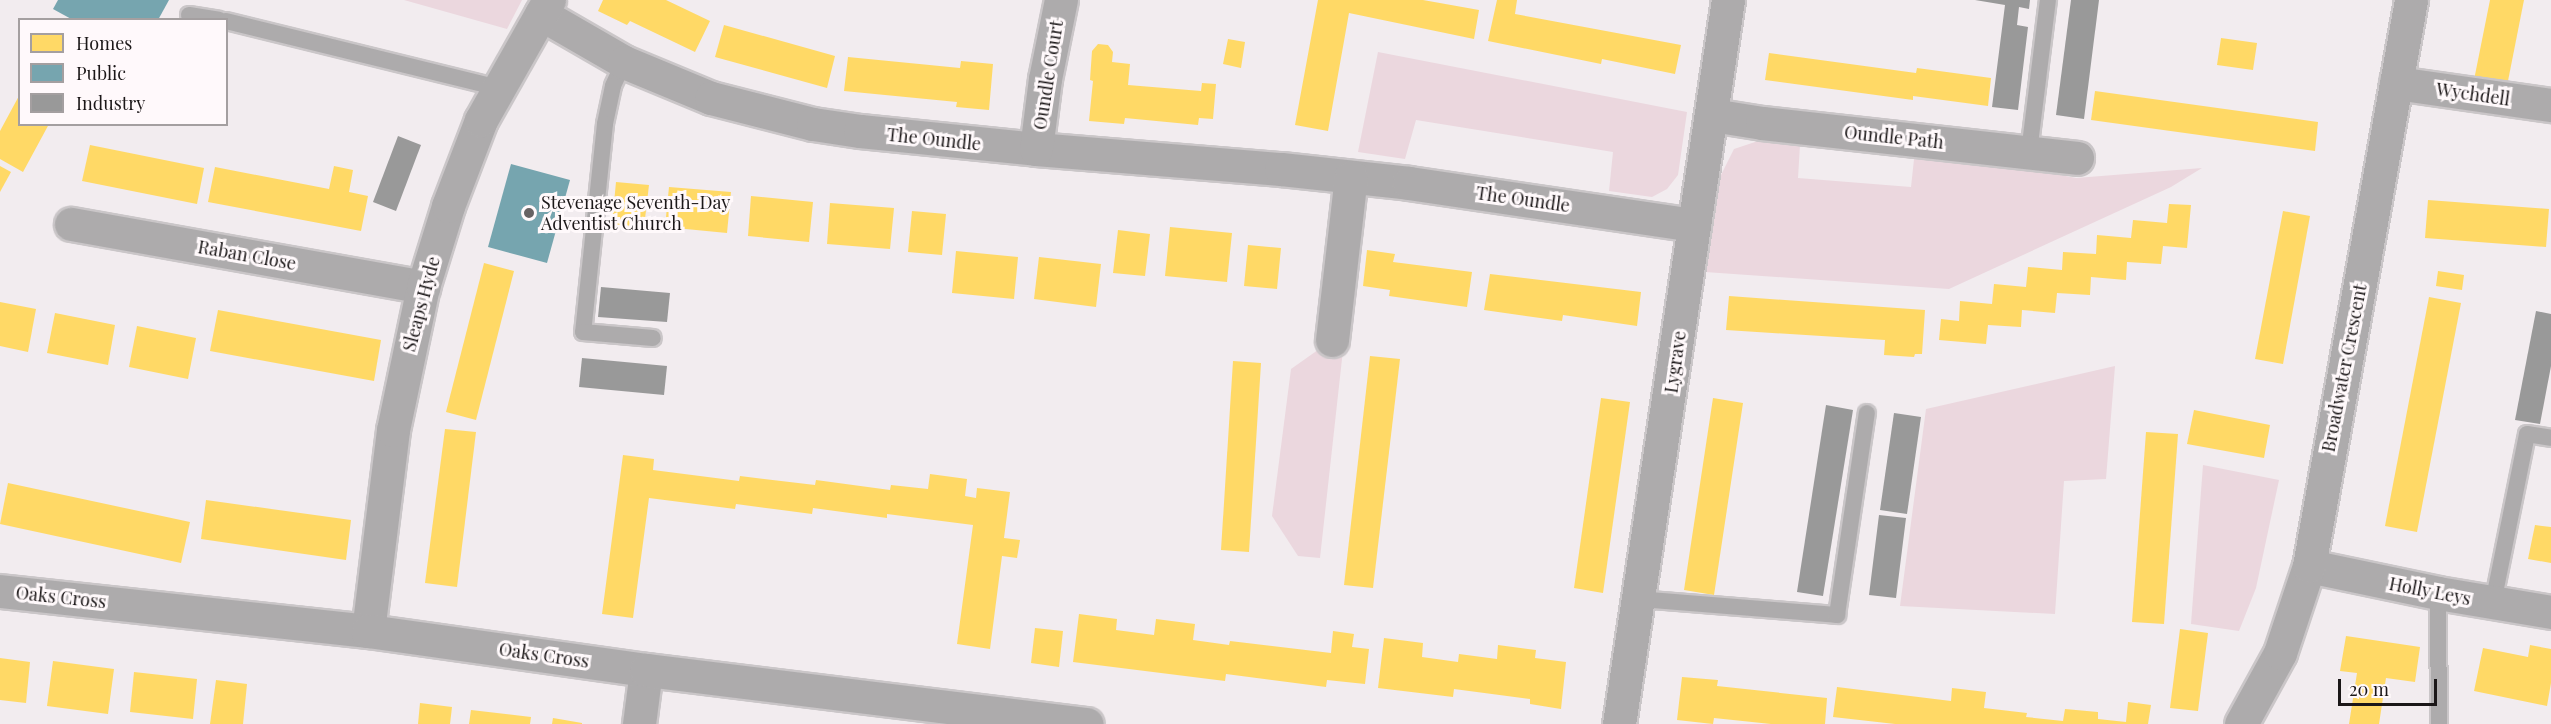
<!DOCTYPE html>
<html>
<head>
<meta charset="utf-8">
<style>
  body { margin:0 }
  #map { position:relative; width:2551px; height:724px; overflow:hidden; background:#f2ecef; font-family:"Playfair Display",serif }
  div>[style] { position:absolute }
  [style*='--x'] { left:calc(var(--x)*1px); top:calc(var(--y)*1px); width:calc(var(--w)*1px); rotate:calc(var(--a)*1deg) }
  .green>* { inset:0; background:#ebd7de }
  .homes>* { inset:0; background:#ffd966 }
  .public>* { inset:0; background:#76a5af }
  .industry>* { inset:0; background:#999 }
  .roads { filter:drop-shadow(2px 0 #cac6c8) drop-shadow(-2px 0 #cac6c8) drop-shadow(0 2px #cac6c8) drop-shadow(0 -2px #cac6c8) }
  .service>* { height:16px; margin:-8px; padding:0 8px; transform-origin:8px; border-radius:8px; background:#adabac }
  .minor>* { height:33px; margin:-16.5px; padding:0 16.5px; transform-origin:16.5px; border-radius:16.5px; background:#adabac }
  .tertiary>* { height:33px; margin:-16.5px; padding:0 16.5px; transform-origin:16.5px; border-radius:16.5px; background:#adabac }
  .dots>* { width:16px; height:16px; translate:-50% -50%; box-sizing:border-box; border:3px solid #fff9fb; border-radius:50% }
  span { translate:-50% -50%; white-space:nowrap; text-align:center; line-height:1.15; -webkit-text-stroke:6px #fff9fb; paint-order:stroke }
  .street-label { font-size:18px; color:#1b1718 }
  .poi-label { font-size:18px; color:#1b1718 }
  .left { translate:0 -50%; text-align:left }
  .legend { position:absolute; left:18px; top:18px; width:210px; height:108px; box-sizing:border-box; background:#fff9fb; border:2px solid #a49fa0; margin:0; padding:8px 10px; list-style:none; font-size:18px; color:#1b1718 }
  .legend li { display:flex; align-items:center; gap:12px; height:30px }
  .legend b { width:30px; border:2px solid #a49fa0 }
  .scale { position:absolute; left:2338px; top:679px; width:99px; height:27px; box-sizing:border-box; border:3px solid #1b1718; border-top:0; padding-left:8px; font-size:18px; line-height:21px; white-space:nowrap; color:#1b1718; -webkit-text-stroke:4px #fff9fb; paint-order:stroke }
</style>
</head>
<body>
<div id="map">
  <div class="green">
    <div style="clip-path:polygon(404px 0,522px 0,507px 29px)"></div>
    <div style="clip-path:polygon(1378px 52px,1687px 112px,1678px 175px,1667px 189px,1652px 197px,1609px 191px,1613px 152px,1416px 120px,1405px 159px,1358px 152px)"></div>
    <div style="clip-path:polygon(1758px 141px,1800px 145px,1798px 178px,1911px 187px,1915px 150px,1972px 158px,2076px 178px,2202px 168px,2171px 187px,1949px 289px,1705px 272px,1720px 177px,1734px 149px)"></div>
    <div style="clip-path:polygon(1332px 340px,1343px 350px,1320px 558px,1298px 556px,1272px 516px,1291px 369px)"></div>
    <div style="clip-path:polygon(2115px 366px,2106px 479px,2064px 481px,2055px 614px,1900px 606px,1926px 409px)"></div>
    <div style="clip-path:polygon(2203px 465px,2279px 480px,2256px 588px,2239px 631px,2191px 624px)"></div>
  </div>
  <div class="homes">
    <div style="clip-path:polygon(603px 0,666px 0,710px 21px,695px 52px,630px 21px,627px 25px,598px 11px)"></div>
    <div style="clip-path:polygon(1318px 0,1423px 0,1479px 10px,1474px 39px,1349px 13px,1328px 131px,1295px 125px)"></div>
    <div style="clip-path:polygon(1497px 0,1517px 0,1515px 14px,1681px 45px,1675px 74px,1602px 59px,1601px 64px,1488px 41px)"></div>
    <div style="clip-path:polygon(2490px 0,2524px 0,2507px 86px,2474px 80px)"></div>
    <div style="clip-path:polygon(724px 25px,835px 56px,827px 88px,715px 57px)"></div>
    <div style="clip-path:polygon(2221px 38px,2257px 43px,2253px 70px,2217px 65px)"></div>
    <div style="clip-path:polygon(1228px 39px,1245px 42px,1241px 68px,1223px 64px)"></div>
    <div style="clip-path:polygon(1098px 44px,1108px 45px,1113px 52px,1112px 62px,1130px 64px,1128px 85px,1201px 91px,1202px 83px,1216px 84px,1213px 119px,1199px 118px,1198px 125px,1125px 118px,1124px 124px,1089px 121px,1093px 81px,1090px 80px,1092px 51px)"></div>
    <div style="clip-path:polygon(1769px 53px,1916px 73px,1917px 68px,1991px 78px,1988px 106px,1913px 96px,1913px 100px,1765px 80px)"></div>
    <div style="clip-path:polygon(848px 57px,960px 68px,961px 61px,993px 64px,989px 110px,956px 107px,957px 102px,844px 91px)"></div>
    <div style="clip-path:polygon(2095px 91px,2318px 122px,2315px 151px,2091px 120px)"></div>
    <div style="clip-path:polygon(20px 94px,20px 124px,49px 124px,23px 172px,0 159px,0 131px)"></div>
    <div style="clip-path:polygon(90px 145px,204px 168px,197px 204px,82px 181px)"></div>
    <div style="clip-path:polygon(0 166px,11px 172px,0 192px)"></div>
    <div style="clip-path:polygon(334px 166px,353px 170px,349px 192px,368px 196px,361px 231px,208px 202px,215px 167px,329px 189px)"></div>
    <div style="clip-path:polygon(616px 182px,649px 185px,644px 227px,612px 224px)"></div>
    <div style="clip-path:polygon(669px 187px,731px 192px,727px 233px,665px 227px)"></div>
    <div style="clip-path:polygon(751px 196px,813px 202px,809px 242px,748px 236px)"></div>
    <div style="clip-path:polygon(2428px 200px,2549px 209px,2546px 247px,2425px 238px)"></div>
    <div style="clip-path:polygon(830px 203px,894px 208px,890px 249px,827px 244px)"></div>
    <div style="clip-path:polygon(2169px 204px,2191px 205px,2187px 248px,2163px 246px,2161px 264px,2127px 262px,2126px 280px,2091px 277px,2090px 295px,2057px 293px,2055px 313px,2022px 310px,2021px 327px,1988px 325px,1986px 344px,1939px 340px,1941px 319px,1959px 321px,1960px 301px,1992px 304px,1994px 284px,2026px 287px,2028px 267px,2062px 270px,2063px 252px,2096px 254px,2097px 235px,2131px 238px,2133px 220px,2167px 223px)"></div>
    <div style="clip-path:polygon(912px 211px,946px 214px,942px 255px,908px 252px)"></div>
    <div style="clip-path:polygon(2283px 211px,2310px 216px,2283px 364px,2255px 359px)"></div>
    <div style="clip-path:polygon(1170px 227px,1232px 233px,1227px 282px,1165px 276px)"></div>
    <div style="clip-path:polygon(1118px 230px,1150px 234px,1145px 276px,1113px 273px)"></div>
    <div style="clip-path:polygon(1248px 245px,1281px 248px,1277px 289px,1244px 286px)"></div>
    <div style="clip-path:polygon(1367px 250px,1395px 254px,1393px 262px,1472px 272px,1467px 307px,1389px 296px,1390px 290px,1363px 286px)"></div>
    <div style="clip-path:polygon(956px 251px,1018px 257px,1014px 299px,952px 293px)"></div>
    <div style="clip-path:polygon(1039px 257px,1101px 264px,1096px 307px,1034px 299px)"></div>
    <div style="clip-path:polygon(484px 263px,514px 271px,476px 420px,446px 412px)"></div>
    <div style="clip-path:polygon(2438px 271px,2464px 275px,2462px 290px,2436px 286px)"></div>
    <div style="clip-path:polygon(1490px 274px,1641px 292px,1637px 326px,1563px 315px,1562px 321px,1484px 310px)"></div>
    <div style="clip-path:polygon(1729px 296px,1925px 310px,1922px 354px,1915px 354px,1914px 357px,1884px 355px,1885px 340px,1726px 330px)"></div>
    <div style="clip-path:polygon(2429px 297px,2461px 303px,2417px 532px,2385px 526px)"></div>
    <div style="clip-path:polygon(0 302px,36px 309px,28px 352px,0 346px)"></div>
    <div style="clip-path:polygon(218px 310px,381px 340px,374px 381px,210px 351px)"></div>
    <div style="clip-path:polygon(55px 313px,115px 325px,108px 365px,47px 353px)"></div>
    <div style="clip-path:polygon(137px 326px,196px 338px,188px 379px,129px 367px)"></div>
    <div style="clip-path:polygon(1370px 356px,1400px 359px,1373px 588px,1344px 585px)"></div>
    <div style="clip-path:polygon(1233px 361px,1261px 363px,1249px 552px,1221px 550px)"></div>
    <div style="clip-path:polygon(1601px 398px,1630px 402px,1603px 593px,1574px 588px)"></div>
    <div style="clip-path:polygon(1713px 398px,1743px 403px,1714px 595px,1684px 590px)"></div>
    <div style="clip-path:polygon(2194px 410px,2270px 425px,2264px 458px,2187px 444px)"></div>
    <div style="clip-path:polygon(445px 429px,476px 432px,457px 587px,425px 583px)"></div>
    <div style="clip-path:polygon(2146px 432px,2178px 434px,2164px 624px,2132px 622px)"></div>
    <div style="clip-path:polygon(623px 455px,654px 459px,653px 470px,739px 481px,740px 476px,815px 485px,816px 480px,890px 490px,891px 485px,928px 489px,930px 474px,967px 479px,965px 496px,976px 498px,977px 488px,1010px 492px,1004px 538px,1020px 540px,1017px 558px,1002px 556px,990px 649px,957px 644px,973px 525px,887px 514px,887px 518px,813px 508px,812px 514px,736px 504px,735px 509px,649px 498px,633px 618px,602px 614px)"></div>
    <div style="clip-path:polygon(8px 483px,190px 522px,181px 563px,0 524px)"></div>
    <div style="clip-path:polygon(206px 500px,351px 520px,346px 560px,201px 539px)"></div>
    <div style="clip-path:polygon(2535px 525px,2551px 527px,2551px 563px,2528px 559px)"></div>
    <div style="clip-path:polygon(1079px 614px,1117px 619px,1116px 630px,1154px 635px,1156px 619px,1195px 624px,1193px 640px,1229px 645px,1230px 641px,1331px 653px,1333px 631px,1354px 634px,1352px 647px,1369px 649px,1365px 684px,1327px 680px,1326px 687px,1226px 674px,1225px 681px,1073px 662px)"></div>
    <div style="clip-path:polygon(1035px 628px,1063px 631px,1059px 667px,1031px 663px)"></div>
    <div style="clip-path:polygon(2180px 629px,2208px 633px,2198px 711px,2170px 708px)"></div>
    <div style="clip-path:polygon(2346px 636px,2420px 647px,2415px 682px,2386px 678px,2379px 724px,2349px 724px,2357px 673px,2340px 671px)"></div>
    <div style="clip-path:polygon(1384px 638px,1423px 643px,1422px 657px,1458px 662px,1459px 654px,1497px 659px,1498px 645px,1536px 650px,1535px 658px,1566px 662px,1561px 709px,1530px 704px,1530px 699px,1454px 689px,1453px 697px,1378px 688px)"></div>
    <div style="clip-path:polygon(2530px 645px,2551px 649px,2551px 683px,2547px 706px,2474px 691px,2483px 648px,2528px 657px)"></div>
    <div style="clip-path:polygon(0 658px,30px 662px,26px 703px,0 700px)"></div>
    <div style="clip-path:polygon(53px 661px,114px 669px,108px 714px,47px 706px)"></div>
    <div style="clip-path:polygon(134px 672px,197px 679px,193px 719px,130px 712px)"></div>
    <div style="clip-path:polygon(1682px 677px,1718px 680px,1717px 686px,1827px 698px,1825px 724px,1771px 724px,1714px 718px,1713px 724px,1677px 720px)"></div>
    <div style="clip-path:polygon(216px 680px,247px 684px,243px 724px,210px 724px)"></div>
    <div style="clip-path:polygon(1837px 687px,1951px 701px,1952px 688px,1986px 692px,1984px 708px,2027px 713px,2026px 717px,2063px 721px,2065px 709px,2098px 712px,2098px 719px,2126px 722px,2128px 702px,2151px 705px,2148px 724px,1895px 724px,1833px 717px)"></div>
    <div style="clip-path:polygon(420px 703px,452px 707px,450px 724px,418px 724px)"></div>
    <div style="clip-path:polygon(471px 710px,531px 717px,530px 724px,469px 724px)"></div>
    <div style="clip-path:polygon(553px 718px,582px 723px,582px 724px,552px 724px)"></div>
  </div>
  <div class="public">
    <div style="clip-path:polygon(58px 0,169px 0,158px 20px,73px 20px,53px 9px)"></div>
    <div style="clip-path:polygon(511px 164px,570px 180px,547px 263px,488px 247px)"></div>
  </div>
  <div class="industry">
    <div style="clip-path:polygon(1975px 0,2030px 0,2029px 9px,2019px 7px,2017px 25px,2028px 27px,2018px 110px,1992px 107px,2005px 5px)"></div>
    <div style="clip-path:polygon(2071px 0,2099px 0,2084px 119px,2056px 115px)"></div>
    <div style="clip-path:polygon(398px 136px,421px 145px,396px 211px,373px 202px)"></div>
    <div style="clip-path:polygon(601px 287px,670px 293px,667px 322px,598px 317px)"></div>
    <div style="clip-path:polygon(2536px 311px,2551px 314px,2551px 366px,2540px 424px,2515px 420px)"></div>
    <div style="clip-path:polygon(582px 358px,667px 366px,664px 395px,579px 387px)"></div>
    <div style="clip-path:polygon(1826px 405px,1853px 410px,1823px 596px,1797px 592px)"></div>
    <div style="clip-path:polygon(1894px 413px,1921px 417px,1907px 514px,1880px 510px)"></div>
    <div style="clip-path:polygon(1879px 515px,1906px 518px,1896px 598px,1869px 595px)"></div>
  </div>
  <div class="roads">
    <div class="service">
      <div style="--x:189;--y:15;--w:30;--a:9"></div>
      <div style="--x:226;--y:21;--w:280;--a:13.8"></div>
      <div style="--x:624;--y:62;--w:26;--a:115"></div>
      <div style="--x:613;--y:86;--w:39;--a:102"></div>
      <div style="--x:605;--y:124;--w:209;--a:96"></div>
      <div style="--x:583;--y:332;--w:70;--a:4.9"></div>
      <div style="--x:2029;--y:152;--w:153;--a:-82.9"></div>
      <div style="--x:2438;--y:593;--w:131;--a:89.6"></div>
      <div style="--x:1639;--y:599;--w:199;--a:4.6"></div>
      <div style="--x:1837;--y:615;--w:204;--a:-81.6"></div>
      <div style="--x:2493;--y:603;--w:172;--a:-78.6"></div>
      <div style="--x:2527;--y:434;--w:24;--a:9"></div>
    </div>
    <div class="minor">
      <div style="--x:541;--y:14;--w:96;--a:30"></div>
      <div style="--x:624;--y:62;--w:94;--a:22.5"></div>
      <div style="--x:711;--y:98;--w:105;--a:14.3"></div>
      <div style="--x:813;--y:124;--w:48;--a:8.5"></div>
      <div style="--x:860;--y:131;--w:177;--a:5.8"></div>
      <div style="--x:1036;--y:149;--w:246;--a:4.7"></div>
      <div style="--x:1281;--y:169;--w:129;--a:6.2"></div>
      <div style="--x:1409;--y:183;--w:288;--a:8.4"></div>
      <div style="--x:2396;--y:83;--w:157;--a:8.1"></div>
      <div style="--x:1712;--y:115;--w:51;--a:9.1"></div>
      <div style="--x:1762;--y:123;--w:317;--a:6.3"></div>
      <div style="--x:1036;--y:149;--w:71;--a:-82.7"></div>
      <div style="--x:1045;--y:79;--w:81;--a:-78.6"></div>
      <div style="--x:71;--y:224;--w:358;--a:10.1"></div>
      <div style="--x:1332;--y:340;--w:164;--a:-83.4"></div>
      <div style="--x:2309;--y:566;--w:132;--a:11.8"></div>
      <div style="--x:2438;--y:593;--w:115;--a:9.5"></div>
      <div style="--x:368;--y:631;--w:203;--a:-82.9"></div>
      <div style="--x:393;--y:430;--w:146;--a:-78.2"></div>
      <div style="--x:423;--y:287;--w:85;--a:-72.8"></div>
      <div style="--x:448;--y:206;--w:92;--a:-69"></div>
      <div style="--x:481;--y:120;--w:138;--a:-60.5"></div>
      <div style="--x:639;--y:724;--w:54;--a:-82.6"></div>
      <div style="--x:1619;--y:724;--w:732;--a:-81.44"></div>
    </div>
    <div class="tertiary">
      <div style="--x:0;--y:591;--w:370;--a:6.2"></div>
      <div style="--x:368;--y:631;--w:281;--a:8"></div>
      <div style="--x:646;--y:670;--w:444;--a:7"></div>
      <div style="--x:2241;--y:724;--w:81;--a:-61.2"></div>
      <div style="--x:2280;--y:653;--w:92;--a:-71.6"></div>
      <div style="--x:2309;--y:566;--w:575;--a:-79.78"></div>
    </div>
  </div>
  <div class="dots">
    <div style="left:529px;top:213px;background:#666263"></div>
  </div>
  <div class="street-label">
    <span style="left:1048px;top:75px;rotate:-81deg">Oundle Court</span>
    <span style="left:2473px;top:94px;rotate:8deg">Wychdell</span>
    <span style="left:1894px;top:137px;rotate:6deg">Oundle Path</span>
    <span style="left:934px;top:139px;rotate:6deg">The Oundle</span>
    <span style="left:1523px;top:199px;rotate:8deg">The Oundle</span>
    <span style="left:247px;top:255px;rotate:10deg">Raban Close</span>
    <span style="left:421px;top:304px;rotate:-75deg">Sleaps Hyde</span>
    <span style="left:1675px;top:362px;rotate:-82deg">Lygrave</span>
    <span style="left:2344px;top:368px;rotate:-79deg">Broadwater Crescent</span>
    <span style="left:2430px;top:591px;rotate:11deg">Holly Leys</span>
    <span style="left:61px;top:597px;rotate:6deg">Oaks Cross</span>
    <span style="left:544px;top:655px;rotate:8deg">Oaks Cross</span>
  </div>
  <div class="poi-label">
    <span class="left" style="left:541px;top:213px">Stevenage Seventh-Day<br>Adventist Church</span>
  </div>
  <ul class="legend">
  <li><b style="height:16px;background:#ffd966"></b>Homes</li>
  <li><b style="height:16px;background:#76a5af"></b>Public</li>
  <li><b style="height:16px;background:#999"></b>Industry</li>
  </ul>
  <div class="scale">20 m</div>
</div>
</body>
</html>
